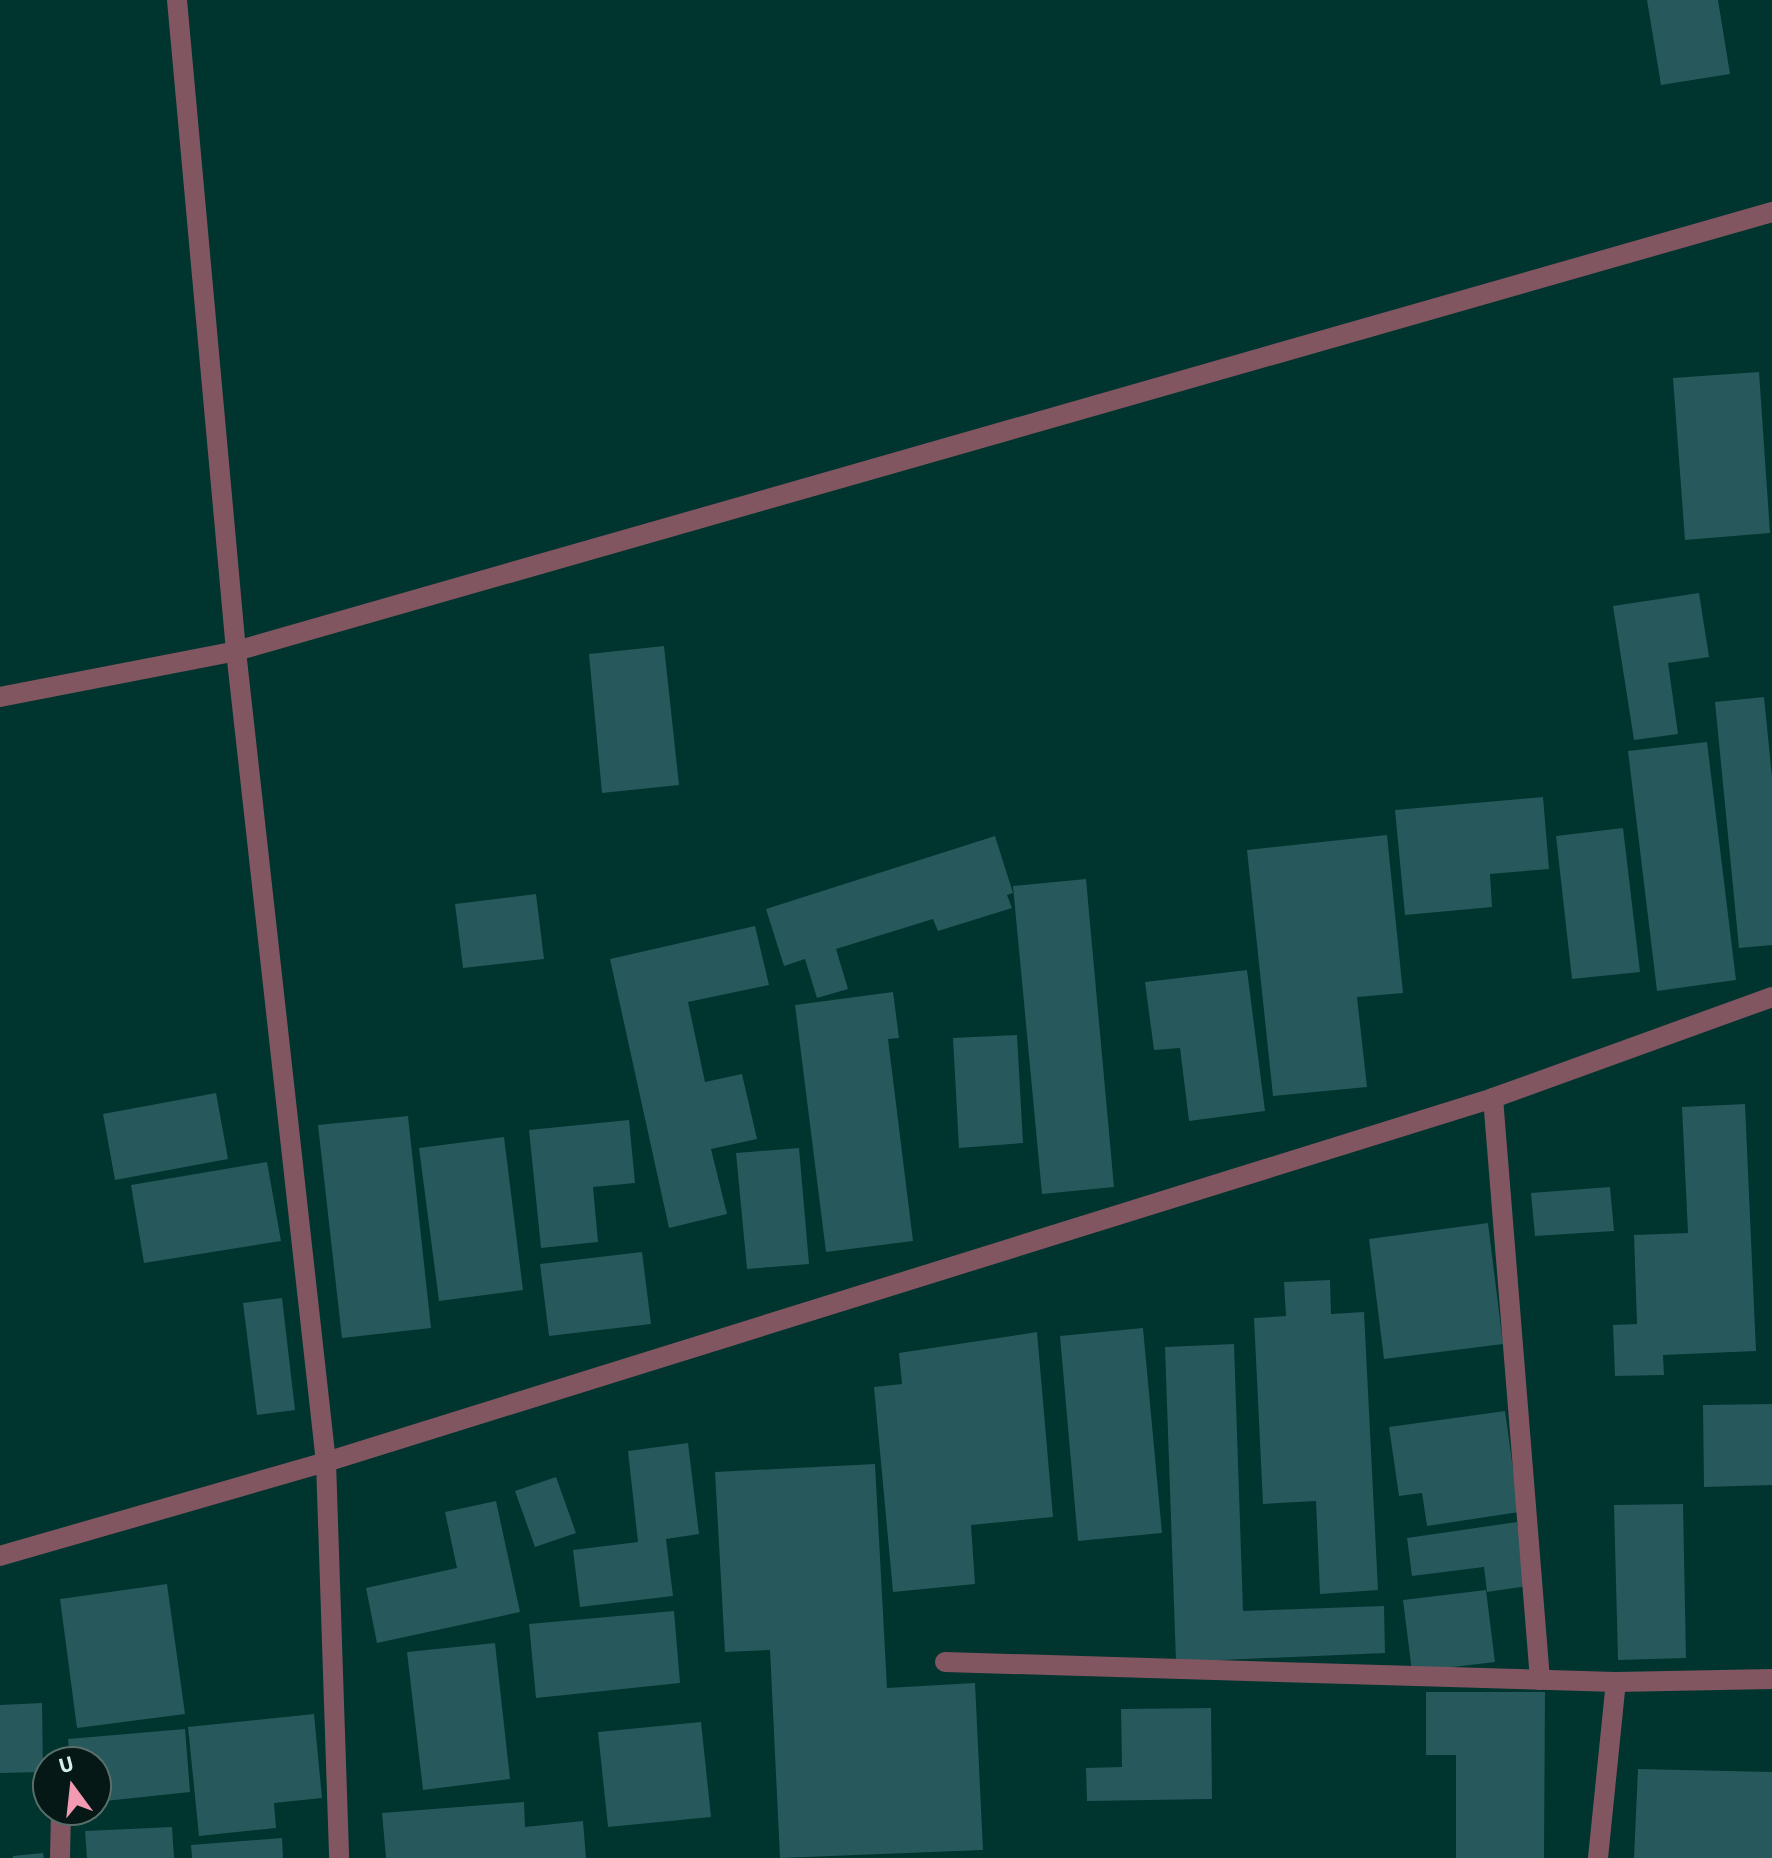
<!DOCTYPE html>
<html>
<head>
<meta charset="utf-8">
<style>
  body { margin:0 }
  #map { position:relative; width:1772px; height:1858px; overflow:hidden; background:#00342e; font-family:"Source Sans 3",sans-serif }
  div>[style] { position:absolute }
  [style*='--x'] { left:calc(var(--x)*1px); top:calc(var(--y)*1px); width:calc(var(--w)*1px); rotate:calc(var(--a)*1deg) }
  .building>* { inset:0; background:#26585c }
  .minor>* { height:20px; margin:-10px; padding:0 10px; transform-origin:10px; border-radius:10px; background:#815661 }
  span { translate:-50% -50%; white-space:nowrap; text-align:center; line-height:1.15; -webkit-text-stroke:6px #051815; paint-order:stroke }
  .north { position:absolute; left:32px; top:1746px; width:80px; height:80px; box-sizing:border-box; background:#051815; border:2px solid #596e6a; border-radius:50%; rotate:345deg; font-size:22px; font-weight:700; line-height:32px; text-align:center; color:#d6efea }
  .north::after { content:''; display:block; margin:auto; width:28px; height:36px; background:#f19ab1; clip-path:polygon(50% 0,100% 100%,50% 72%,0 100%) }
</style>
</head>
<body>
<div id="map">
  <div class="building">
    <div style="clip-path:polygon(1647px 0,1718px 0,1730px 74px,1661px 85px)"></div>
    <div style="clip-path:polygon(1759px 372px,1770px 533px,1685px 540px,1673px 378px)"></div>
    <div style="clip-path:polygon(1699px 593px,1709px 657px,1668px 663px,1678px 734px,1634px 740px,1613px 606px)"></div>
    <div style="clip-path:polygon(664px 646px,679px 785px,602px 793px,589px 654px)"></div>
    <div style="clip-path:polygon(1764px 697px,1772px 777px,1772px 945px,1739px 948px,1715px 702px)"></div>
    <div style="clip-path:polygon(1707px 742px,1736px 980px,1657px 991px,1628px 751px)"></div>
    <div style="clip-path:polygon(1543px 797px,1549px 869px,1490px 874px,1492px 907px,1405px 915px,1395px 810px)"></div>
    <div style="clip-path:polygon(1623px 828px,1640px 972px,1572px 979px,1556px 836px)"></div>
    <div style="clip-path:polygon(1387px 835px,1403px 993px,1357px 997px,1367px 1087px,1273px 1096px,1247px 850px)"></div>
    <div style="clip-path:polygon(995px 836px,1013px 893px,1007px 895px,1012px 908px,938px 931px,933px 919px,836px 949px,848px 989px,817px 998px,805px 959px,784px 966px,766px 909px)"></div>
    <div style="clip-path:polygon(1086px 879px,1114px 1187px,1042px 1194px,1013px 886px)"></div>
    <div style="clip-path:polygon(536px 894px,544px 959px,463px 968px,455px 904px)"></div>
    <div style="clip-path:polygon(755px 926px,769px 985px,688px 1002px,705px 1082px,742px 1074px,757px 1139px,711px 1149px,727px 1214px,669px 1228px,610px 959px)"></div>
    <div style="clip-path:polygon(1247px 970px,1265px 1111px,1189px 1121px,1180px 1048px,1154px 1050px,1145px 982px)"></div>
    <div style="clip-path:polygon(893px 992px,899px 1038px,888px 1039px,913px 1241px,826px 1252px,795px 1005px)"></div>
    <div style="clip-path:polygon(1017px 1035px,1023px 1143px,959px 1148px,953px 1038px)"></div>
    <div style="clip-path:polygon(216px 1093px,228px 1159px,115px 1180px,103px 1114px)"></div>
    <div style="clip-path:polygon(1745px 1104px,1756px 1351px,1663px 1355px,1664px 1375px,1615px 1376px,1613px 1325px,1637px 1324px,1634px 1235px,1688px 1233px,1682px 1107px)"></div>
    <div style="clip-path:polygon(408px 1116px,431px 1328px,342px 1338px,318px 1125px)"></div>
    <div style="clip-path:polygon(629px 1120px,635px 1183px,593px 1187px,598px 1242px,541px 1248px,529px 1130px)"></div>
    <div style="clip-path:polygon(504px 1137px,523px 1290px,439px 1301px,419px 1148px)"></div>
    <div style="clip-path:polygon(799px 1148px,809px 1264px,747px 1269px,736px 1153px)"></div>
    <div style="clip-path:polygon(267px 1162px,281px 1241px,144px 1263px,131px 1185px)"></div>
    <div style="clip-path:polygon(1610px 1187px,1614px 1231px,1535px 1236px,1531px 1193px)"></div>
    <div style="clip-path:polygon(1488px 1223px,1503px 1344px,1384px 1359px,1369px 1239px)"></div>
    <div style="clip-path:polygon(642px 1252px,651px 1324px,549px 1336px,540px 1264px)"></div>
    <div style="clip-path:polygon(1330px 1280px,1331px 1314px,1364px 1312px,1378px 1590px,1320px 1594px,1316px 1501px,1263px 1504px,1254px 1318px,1286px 1316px,1284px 1282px)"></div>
    <div style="clip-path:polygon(282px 1298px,295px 1410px,257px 1415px,243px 1303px)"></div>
    <div style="clip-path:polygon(1143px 1328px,1162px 1533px,1078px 1541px,1060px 1336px)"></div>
    <div style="clip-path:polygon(1037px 1332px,1053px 1517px,971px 1525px,975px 1584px,893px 1592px,874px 1387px,902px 1384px,899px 1353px)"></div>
    <div style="clip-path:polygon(1234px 1344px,1243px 1611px,1384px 1606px,1385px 1653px,1176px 1662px,1165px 1347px)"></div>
    <div style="clip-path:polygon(1772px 1404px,1772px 1485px,1704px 1487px,1703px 1405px)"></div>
    <div style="clip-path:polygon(1505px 1411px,1519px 1512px,1427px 1526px,1422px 1493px,1399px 1496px,1389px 1427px)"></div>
    <div style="clip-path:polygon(688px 1443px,699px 1534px,666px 1539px,673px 1596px,580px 1607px,573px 1550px,638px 1542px,628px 1451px)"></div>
    <div style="clip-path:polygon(875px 1464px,887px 1688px,975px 1683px,983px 1850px,780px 1858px,770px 1650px,725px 1652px,715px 1472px)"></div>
    <div style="clip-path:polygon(556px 1477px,576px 1533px,535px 1547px,515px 1491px)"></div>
    <div style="clip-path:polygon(496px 1501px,520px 1612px,377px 1643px,366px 1588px,457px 1568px,445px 1512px)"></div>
    <div style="clip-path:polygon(1683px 1504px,1686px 1658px,1618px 1660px,1614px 1505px)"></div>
    <div style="clip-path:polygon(1517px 1522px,1527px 1586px,1487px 1592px,1484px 1567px,1412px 1576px,1407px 1538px)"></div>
    <div style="clip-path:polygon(167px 1584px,185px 1714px,77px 1728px,60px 1599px)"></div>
    <div style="clip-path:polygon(1486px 1590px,1495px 1662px,1412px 1672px,1403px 1600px)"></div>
    <div style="clip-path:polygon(674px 1611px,680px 1683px,536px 1698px,529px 1624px)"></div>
    <div style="clip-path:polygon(495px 1643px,510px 1779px,423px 1790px,407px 1652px)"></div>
    <div style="clip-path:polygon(1426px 1692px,1545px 1692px,1544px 1858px,1456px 1858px,1456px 1755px,1426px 1755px)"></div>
    <div style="clip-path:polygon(42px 1703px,43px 1772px,0 1773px,0 1705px)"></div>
    <div style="clip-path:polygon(1211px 1708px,1212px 1799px,1087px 1801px,1086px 1768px,1122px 1767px,1121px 1709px)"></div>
    <div style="clip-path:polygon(314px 1714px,322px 1798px,274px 1803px,276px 1828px,199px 1836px,188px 1727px)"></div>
    <div style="clip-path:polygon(701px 1722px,711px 1817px,608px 1827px,598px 1732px)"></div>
    <div style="clip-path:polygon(185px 1729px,190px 1792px,96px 1802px,96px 1762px,70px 1762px,68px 1739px)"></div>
    <div style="clip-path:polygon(1638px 1769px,1772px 1772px,1772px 1858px,1634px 1858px)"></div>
    <div style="clip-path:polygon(524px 1802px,525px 1827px,583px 1821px,586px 1858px,386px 1858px,382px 1813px)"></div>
    <div style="clip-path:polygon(172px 1827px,174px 1858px,87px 1858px,85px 1831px)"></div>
    <div style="clip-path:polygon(282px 1838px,283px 1858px,192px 1858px,191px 1845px)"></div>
    <div style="clip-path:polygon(43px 1853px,44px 1858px,13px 1858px,13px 1856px)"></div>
  </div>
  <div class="minor">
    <div style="--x:177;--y:0;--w:654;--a:84.82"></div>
    <div style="--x:236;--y:651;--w:816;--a:83.67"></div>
    <div style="--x:326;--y:1462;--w:396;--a:88.1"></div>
    <div style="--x:0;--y:697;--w:240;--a:-11"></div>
    <div style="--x:236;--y:651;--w:1598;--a:-15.95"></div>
    <div style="--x:1493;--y:1098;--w:584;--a:85.38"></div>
    <div style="--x:0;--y:1556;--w:339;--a:-16.1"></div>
    <div style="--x:326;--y:1462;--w:1222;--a:-17.32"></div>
    <div style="--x:1493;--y:1098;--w:297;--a:-19.9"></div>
    <div style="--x:945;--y:1662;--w:671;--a:1.71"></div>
    <div style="--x:60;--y:1858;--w:47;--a:-88.8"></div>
    <div style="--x:1598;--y:1858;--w:177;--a:-84.2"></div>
    <div style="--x:1616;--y:1682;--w:156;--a:-1.1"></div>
  </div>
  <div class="north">U</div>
</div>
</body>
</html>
